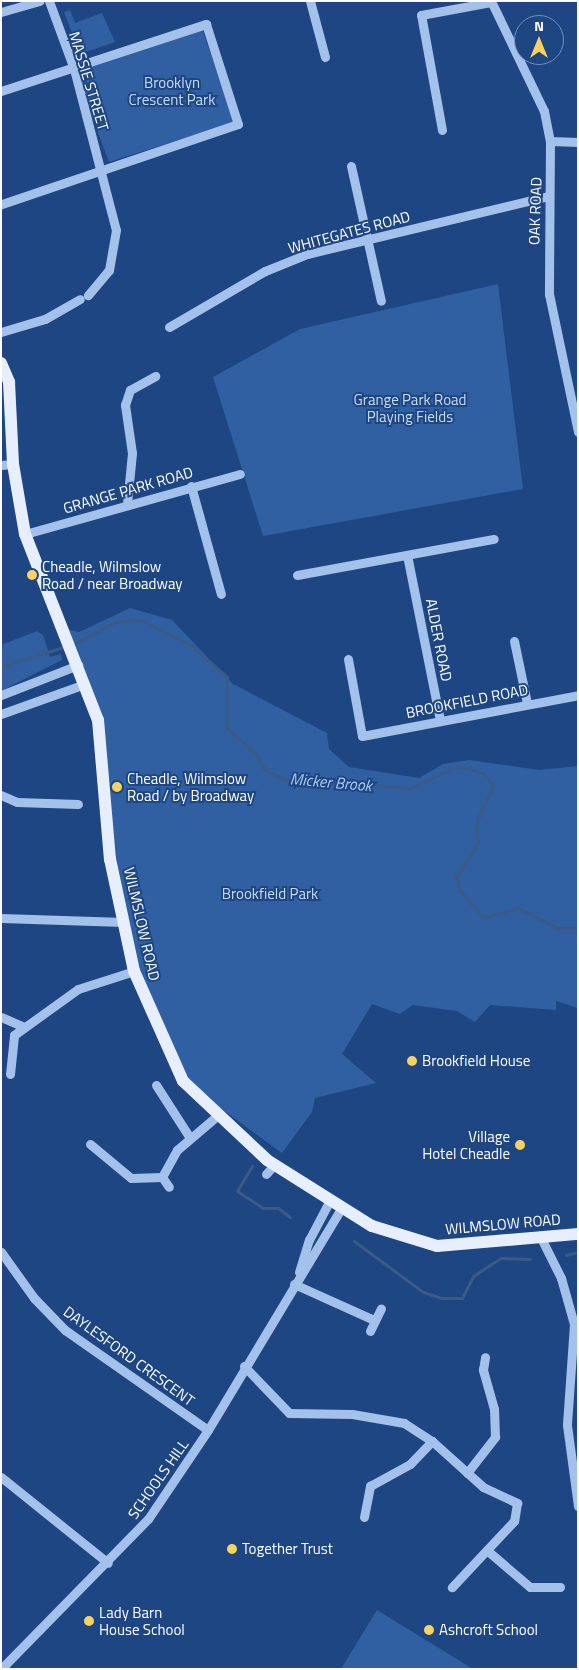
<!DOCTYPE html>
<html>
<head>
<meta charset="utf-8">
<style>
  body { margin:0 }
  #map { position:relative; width:579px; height:1670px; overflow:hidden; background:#1d4683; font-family:"Titillium Web",sans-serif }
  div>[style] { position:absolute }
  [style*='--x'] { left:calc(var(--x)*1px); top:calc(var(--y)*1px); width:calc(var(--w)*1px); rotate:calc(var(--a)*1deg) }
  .green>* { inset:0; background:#3060a1 }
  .stream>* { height:3px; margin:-1.5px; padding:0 1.5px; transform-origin:1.5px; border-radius:1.5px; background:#3b5a86 }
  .minor>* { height:9px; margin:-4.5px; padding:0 4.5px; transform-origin:4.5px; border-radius:4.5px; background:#a3c1ea }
  .major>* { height:12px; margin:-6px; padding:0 6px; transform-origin:6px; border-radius:6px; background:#e7effe }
  .dots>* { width:14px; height:14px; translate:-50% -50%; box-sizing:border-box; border:2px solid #1d4683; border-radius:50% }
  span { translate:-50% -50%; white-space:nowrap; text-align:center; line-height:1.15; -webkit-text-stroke:4px #1d4683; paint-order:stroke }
  .street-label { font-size:15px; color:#fff }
  .park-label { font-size:15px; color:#c8dcf7 }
  .poi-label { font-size:15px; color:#fff }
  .left { translate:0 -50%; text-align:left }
  .right { translate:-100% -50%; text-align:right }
  .water-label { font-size:16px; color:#aecbf1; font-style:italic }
  .frame { position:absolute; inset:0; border:2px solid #fff; pointer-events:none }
  .north { position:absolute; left:514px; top:15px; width:50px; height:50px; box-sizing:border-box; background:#1d4683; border:1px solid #7790b5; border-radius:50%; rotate:0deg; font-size:14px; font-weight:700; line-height:20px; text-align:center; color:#fff }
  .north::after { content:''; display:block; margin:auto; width:18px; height:22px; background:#f9d261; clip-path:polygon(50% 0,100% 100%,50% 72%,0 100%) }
</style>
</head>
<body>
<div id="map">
  <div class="green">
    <div style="clip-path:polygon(70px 10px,75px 23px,102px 13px,115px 42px,80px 54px,64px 12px)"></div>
    <div style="clip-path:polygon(202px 29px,235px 122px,109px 162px,75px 72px)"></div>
    <div style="clip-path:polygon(498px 284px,523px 489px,263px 536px,213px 377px,300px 329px)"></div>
    <div style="clip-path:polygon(130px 608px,172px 620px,233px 684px,327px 733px,329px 749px,349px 767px,419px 778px,443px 764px,469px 760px,539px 770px,578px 766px,578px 1008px,556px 1001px,556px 1010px,490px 1005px,475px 1022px,457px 1011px,413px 1005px,400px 1014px,372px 1004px,342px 1054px,376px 1083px,315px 1098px,312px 1112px,282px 1153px,183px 1081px,134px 971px,110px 859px,98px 720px,63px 628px,79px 632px)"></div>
    <div style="clip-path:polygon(37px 631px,43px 635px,50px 657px,61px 654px,62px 660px,1px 691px,1px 645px)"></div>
    <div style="clip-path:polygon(377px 1610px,473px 1669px,341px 1669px)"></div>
  </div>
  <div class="stream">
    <div style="--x:73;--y:644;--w:48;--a:-27.1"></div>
    <div style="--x:116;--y:622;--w:25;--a:-5"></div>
    <div style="--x:141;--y:620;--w:56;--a:26.6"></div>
    <div style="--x:191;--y:645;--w:48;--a:41.6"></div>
    <div style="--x:227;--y:677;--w:51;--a:90"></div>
    <div style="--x:227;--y:728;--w:39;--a:42"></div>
    <div style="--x:256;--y:754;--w:18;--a:61"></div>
    <div style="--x:265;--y:770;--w:23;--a:25"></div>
    <div style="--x:286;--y:780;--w:125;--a:3.7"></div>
    <div style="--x:411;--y:788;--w:52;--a:-25.1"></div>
    <div style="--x:458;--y:766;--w:26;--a:16"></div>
    <div style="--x:483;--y:773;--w:16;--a:50"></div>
    <div style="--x:493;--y:785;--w:42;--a:114.1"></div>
    <div style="--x:476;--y:823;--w:20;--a:84"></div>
    <div style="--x:478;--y:843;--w:40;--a:122.9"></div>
    <div style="--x:456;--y:877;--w:15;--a:74"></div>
    <div style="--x:460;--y:891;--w:36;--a:48"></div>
    <div style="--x:484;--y:918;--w:35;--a:-16"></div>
    <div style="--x:518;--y:908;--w:45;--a:26.6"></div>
    <div style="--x:558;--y:928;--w:20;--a:0"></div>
    <div style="--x:1;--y:666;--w:69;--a:-16.9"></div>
    <div style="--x:252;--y:1166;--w:29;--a:121"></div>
    <div style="--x:237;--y:1191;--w:31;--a:33"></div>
    <div style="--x:263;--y:1208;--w:15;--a:0"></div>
    <div style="--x:278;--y:1208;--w:15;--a:37"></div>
    <div style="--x:354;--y:1241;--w:86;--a:36.5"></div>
    <div style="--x:423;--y:1292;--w:20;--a:18"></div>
    <div style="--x:442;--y:1298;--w:20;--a:0"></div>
    <div style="--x:462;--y:1298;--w:25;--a:-63"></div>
    <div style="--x:473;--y:1276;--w:33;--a:-33"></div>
    <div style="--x:501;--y:1258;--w:29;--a:2"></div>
    <div style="--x:566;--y:1255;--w:12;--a:-14"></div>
  </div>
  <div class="minor">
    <div style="--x:49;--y:1;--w:72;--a:69.8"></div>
    <div style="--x:74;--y:69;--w:166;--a:75.4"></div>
    <div style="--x:116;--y:230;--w:41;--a:99.9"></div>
    <div style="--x:109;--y:270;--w:33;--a:130"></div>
    <div style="--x:310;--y:1;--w:58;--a:75"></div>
    <div style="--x:491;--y:1;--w:122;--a:64.3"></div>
    <div style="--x:544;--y:111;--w:31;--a:79"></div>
    <div style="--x:550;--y:141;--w:153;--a:90.4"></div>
    <div style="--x:549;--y:294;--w:141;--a:78.1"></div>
    <div style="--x:1;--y:12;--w:40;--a:-16"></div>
    <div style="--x:1;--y:91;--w:216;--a:-18.1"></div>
    <div style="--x:206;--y:24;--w:105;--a:72.3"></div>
    <div style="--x:238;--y:124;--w:250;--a:161.3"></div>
    <div style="--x:442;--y:130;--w:117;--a:-100.3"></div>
    <div style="--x:421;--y:15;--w:71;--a:-10.5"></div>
    <div style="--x:550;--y:141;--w:28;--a:2"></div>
    <div style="--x:351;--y:166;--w:138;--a:77.5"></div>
    <div style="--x:169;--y:327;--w:111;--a:-30.3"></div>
    <div style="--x:265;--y:271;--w:45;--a:-22"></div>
    <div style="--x:307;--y:254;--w:249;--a:-13.5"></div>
    <div style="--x:1;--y:332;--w:46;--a:-16.5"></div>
    <div style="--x:45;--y:319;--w:40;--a:-29.7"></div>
    <div style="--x:1;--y:465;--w:12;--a:-5"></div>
    <div style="--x:191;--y:486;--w:112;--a:74.5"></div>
    <div style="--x:127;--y:504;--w:51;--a:-84.4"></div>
    <div style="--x:132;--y:453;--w:49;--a:-98.3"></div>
    <div style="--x:125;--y:405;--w:16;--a:-72"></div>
    <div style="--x:130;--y:390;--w:29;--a:-29"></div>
    <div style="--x:25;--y:534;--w:223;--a:-15.6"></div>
    <div style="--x:407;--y:555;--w:168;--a:78.7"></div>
    <div style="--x:297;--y:575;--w:200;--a:-10.4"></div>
    <div style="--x:514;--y:641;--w:63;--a:78.2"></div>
    <div style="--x:348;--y:659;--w:78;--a:79.7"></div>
    <div style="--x:362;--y:736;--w:220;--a:-10.7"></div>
    <div style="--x:1;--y:695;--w:83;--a:-21.3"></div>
    <div style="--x:1;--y:714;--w:89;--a:-19.7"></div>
    <div style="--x:1;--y:795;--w:17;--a:24"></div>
    <div style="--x:17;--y:802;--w:61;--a:1.9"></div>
    <div style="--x:1;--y:918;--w:123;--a:1.9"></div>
    <div style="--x:1;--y:1017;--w:25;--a:23"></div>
    <div style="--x:10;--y:1074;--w:39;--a:-84"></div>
    <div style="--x:14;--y:1035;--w:79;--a:-35.7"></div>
    <div style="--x:78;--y:989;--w:59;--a:-17.8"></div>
    <div style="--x:156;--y:1085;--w:63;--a:57.3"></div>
    <div style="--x:90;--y:1144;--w:53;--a:39.7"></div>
    <div style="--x:131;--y:1178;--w:31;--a:-2"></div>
    <div style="--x:162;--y:1177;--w:31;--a:-61"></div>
    <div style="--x:177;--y:1150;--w:52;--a:-40.4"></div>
    <div style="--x:266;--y:1174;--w:12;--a:-48"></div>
    <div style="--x:162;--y:1177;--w:12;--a:55"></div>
    <div style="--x:541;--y:1238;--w:45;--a:63.4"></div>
    <div style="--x:561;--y:1278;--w:48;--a:74.2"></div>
    <div style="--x:574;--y:1324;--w:101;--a:94"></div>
    <div style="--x:567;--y:1425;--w:82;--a:82.3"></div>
    <div style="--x:1;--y:1252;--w:57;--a:54.3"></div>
    <div style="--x:34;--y:1298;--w:45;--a:45.9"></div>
    <div style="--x:65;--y:1330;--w:174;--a:35"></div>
    <div style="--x:299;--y:1272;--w:34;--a:-73"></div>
    <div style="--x:309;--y:1240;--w:43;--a:-62.2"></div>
    <div style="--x:294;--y:1284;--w:88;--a:24.2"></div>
    <div style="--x:370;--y:1331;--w:25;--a:-64"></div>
    <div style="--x:244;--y:1366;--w:65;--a:46.2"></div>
    <div style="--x:289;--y:1413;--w:63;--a:0.9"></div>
    <div style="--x:352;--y:1414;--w:53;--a:9.8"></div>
    <div style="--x:404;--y:1423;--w:33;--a:33"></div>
    <div style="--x:432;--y:1441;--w:69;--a:42"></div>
    <div style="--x:483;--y:1487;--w:38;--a:25"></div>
    <div style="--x:517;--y:1503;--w:18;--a:99"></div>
    <div style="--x:514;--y:1521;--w:91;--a:133.2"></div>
    <div style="--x:467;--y:1473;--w:46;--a:-52.1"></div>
    <div style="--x:495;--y:1437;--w:28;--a:-92"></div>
    <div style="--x:494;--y:1409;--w:41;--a:-105.8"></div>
    <div style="--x:483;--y:1370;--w:13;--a:-81"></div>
    <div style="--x:1;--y:1477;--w:137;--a:38.8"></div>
    <div style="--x:364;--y:1517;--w:32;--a:-79"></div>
    <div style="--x:370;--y:1486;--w:46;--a:-28.8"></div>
    <div style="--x:410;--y:1464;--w:32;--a:-46"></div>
    <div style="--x:489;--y:1552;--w:54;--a:40.5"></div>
    <div style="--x:530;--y:1587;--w:30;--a:0"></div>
    <div style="--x:1;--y:1669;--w:210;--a:-45.6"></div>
    <div style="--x:148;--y:1519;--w:107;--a:-56"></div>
    <div style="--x:208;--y:1430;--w:258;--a:-59"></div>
  </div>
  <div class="major">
    <div style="--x:1;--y:363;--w:21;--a:67"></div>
    <div style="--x:9;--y:382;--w:82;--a:87.2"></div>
    <div style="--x:13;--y:464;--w:71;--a:80.3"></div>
    <div style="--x:25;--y:534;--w:200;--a:68.6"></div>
    <div style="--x:98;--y:720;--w:140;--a:85.1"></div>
    <div style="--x:110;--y:859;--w:115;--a:77.9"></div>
    <div style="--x:134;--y:971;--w:120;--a:66"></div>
    <div style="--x:183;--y:1081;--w:115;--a:43.2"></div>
    <div style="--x:267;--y:1160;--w:124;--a:32.2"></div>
    <div style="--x:372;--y:1226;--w:68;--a:17.1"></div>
    <div style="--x:437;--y:1246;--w:142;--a:-4.9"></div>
  </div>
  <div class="dots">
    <div style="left:32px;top:575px;background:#f9d261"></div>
    <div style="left:117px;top:787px;background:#f9d261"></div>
    <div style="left:412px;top:1061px;background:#f9d261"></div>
    <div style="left:520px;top:1145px;background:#f9d261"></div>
    <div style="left:232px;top:1549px;background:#f9d261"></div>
    <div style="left:89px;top:1621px;background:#f9d261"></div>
    <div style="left:429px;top:1630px;background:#f9d261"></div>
  </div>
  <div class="street-label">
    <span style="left:89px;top:81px;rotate:73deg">MASSIE STREET</span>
    <span style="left:535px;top:211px;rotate:-88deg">OAK ROAD</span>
    <span style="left:349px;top:232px;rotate:-15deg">WHITEGATES ROAD</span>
    <span style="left:128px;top:490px;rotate:-16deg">GRANGE PARK ROAD</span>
    <span style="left:439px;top:640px;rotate:79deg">ALDER ROAD</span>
    <span style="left:467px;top:701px;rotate:-11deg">BROOKFIELD ROAD</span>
    <span style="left:142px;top:924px;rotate:77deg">WILMSLOW ROAD</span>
    <span style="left:503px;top:1224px;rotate:-5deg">WILMSLOW ROAD</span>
    <span style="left:129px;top:1356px;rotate:36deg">DAYLESFORD CRESCENT</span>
    <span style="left:158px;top:1479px;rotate:-55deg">SCHOOLS HILL</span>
  </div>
  <div class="park-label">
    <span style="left:172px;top:91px">Brooklyn<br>Crescent Park</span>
    <span style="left:410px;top:408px">Grange Park Road<br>Playing Fields</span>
    <span style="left:270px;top:894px">Brookfield Park</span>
  </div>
  <div class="poi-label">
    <span class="left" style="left:42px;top:575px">Cheadle, Wilmslow<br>Road / near Broadway</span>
    <span class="left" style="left:127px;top:787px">Cheadle, Wilmslow<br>Road / by Broadway</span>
    <span class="left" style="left:422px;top:1061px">Brookfield House</span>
    <span class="right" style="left:510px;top:1145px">Village<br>Hotel Cheadle</span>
    <span class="left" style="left:242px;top:1549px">Together Trust</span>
    <span class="left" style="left:99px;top:1621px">Lady Barn<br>House School</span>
    <span class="left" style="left:439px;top:1630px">Ashcroft School</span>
  </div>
  <div class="water-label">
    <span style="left:331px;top:782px;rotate:5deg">Micker Brook</span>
  </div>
  <div class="frame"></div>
  <div class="north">N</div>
</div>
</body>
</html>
